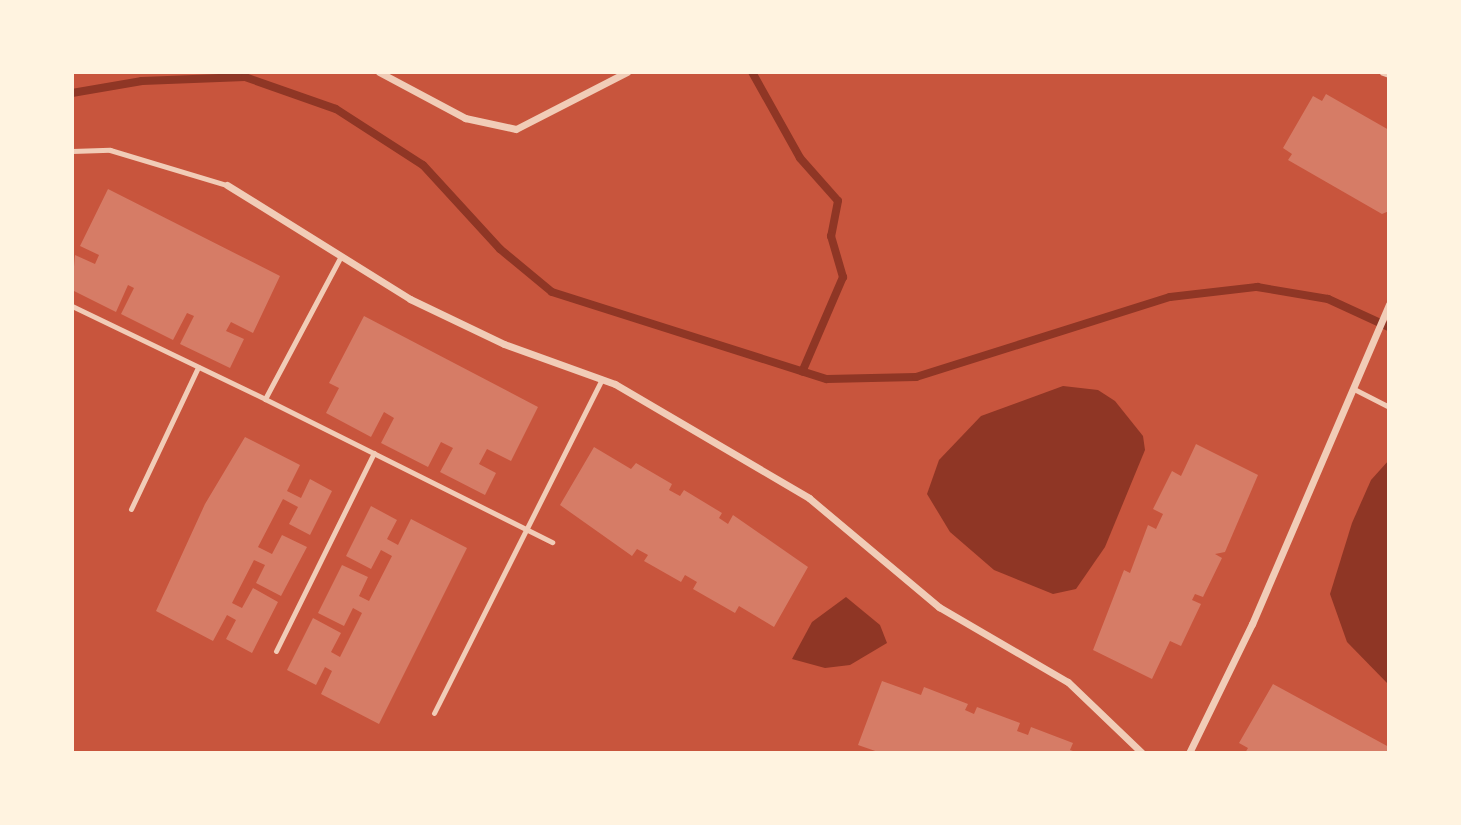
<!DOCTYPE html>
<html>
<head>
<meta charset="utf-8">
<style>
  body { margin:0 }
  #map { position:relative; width:1461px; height:825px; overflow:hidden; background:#c8553d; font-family:Inter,sans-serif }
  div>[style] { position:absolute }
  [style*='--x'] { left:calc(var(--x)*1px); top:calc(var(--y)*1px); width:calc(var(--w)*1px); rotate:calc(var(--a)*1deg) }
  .water>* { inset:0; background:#8f3625 }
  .stream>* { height:8px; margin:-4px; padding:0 4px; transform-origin:4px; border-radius:4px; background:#8f3625 }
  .building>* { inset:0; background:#d67c66 }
  .service>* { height:5px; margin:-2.5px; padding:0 2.5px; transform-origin:2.5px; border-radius:2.5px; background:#f1ccb7 }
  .minor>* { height:7px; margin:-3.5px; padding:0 3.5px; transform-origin:3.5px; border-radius:3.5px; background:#f1ccb7 }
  span { translate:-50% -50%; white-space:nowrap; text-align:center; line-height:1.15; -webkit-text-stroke:6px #fff3e0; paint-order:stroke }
  .frame { position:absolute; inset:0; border:74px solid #fff3e0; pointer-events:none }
</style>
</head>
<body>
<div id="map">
  <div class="water">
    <div style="clip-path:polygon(1063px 386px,1098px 390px,1115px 401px,1143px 436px,1145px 450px,1105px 547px,1076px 589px,1053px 594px,994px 570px,950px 532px,927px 494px,939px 460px,981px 416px)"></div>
    <div style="clip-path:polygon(1389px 460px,1389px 685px,1347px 642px,1330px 594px,1352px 523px,1371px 480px)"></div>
    <div style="clip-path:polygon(846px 597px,880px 625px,887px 643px,850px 665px,825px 668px,792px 659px,812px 622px)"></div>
  </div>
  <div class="stream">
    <div style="--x:752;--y:72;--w:98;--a:60.8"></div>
    <div style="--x:800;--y:158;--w:57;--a:48.5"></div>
    <div style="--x:838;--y:201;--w:36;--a:101"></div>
    <div style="--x:831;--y:236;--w:43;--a:73.7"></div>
    <div style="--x:843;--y:277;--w:103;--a:113.3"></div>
    <div style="--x:72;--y:93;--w:71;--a:-9.7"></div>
    <div style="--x:142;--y:81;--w:103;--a:-2.2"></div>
    <div style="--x:245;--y:77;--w:96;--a:19.4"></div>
    <div style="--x:336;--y:109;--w:103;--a:32.8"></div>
    <div style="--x:423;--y:165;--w:114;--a:47.5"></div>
    <div style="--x:500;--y:249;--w:67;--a:39.6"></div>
    <div style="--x:552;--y:292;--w:288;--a:17.6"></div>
    <div style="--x:827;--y:379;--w:89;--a:-1.3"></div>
    <div style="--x:916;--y:377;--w:266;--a:-17.5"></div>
    <div style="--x:1170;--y:297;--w:88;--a:-6.6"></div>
    <div style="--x:1257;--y:287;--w:72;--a:9.6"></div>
    <div style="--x:1328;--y:299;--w:67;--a:24.7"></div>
  </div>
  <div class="building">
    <div style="clip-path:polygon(1326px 94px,1389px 130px,1389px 211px,1382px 214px,1288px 160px,1292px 154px,1283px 148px,1313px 96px,1322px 101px)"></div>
    <div style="clip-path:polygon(108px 189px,280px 276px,253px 333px,231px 322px,226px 331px,244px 339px,230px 368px,180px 344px,194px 316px,187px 313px,173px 340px,121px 314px,134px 288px,128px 285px,116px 312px,72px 290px,75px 255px,95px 264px,99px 255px,80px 246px)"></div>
    <div style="clip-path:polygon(364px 316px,538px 407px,511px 461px,487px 449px,479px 464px,496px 473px,485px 495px,440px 472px,453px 448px,441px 442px,428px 467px,381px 443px,394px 418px,384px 412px,371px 437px,326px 413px,339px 388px,329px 383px)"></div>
    <div style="clip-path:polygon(245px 437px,300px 465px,287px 491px,301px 498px,310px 479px,332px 491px,310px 535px,289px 524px,298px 507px,283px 499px,258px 547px,272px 554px,282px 535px,307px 547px,281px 596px,256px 583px,265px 565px,254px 560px,232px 603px,242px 608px,253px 588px,278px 602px,252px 653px,226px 639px,236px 620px,227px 615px,213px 641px,156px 611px,205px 504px)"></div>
    <div style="clip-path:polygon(1196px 444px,1258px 475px,1225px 552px,1215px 554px,1222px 558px,1203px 597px,1195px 594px,1192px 600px,1201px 604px,1181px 646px,1170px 641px,1152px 679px,1093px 650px,1124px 570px,1130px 573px,1148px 525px,1156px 529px,1163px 514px,1153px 509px,1172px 471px,1181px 476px)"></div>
    <div style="clip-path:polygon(594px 447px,631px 469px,636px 463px,672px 484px,669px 490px,680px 496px,684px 490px,722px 513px,719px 518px,728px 524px,733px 515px,808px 567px,774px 627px,739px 606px,735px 613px,693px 589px,697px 582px,685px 575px,681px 582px,644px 561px,648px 555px,637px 549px,632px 556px,560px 505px)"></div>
    <div style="clip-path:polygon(371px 506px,397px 520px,387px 539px,398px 545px,411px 519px,467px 548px,379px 724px,321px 694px,332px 671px,325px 667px,316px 685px,287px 670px,313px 618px,341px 633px,331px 652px,340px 657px,362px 613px,353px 608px,344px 626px,318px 613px,342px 565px,368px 577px,359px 596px,369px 601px,392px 556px,381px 550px,371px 569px,346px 556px)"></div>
    <div style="clip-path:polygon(882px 681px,921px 695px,924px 687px,968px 704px,965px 710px,974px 714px,977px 707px,1020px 723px,1017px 731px,1028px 735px,1031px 727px,1073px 743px,1070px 750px,1079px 753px,881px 753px,858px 745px)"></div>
    <div style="clip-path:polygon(1273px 684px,1389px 747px,1389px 753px,1245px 753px,1248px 748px,1239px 743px)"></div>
  </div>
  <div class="service">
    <div style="--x:72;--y:151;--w:38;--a:-2"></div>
    <div style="--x:110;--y:150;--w:122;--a:16.7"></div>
    <div style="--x:341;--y:256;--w:162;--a:118"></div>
    <div style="--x:265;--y:399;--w:321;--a:26.5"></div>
    <div style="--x:72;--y:306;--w:214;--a:25.7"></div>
    <div style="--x:1354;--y:389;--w:39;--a:27"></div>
    <div style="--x:131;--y:509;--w:157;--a:-64.7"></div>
    <div style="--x:276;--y:651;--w:221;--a:-63.7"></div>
    <div style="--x:434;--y:713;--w:374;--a:-63.3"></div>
  </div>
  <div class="minor">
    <div style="--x:379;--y:72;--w:98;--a:28.1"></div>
    <div style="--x:465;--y:118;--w:52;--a:12.2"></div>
    <div style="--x:516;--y:129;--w:125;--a:-27.2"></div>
    <div style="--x:1383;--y:72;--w:6;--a:18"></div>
    <div style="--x:227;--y:185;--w:216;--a:31.9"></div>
    <div style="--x:410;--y:299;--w:104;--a:25.6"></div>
    <div style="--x:504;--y:344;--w:118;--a:19.8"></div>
    <div style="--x:615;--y:384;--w:225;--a:30.4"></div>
    <div style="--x:809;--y:498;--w:170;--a:40"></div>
    <div style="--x:939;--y:607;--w:149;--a:30.2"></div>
    <div style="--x:1068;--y:682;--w:103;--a:43.8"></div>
    <div style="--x:1189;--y:753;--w:144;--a:-64"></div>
    <div style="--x:1252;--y:624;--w:348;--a:-66.8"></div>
  </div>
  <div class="frame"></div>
</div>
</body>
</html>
